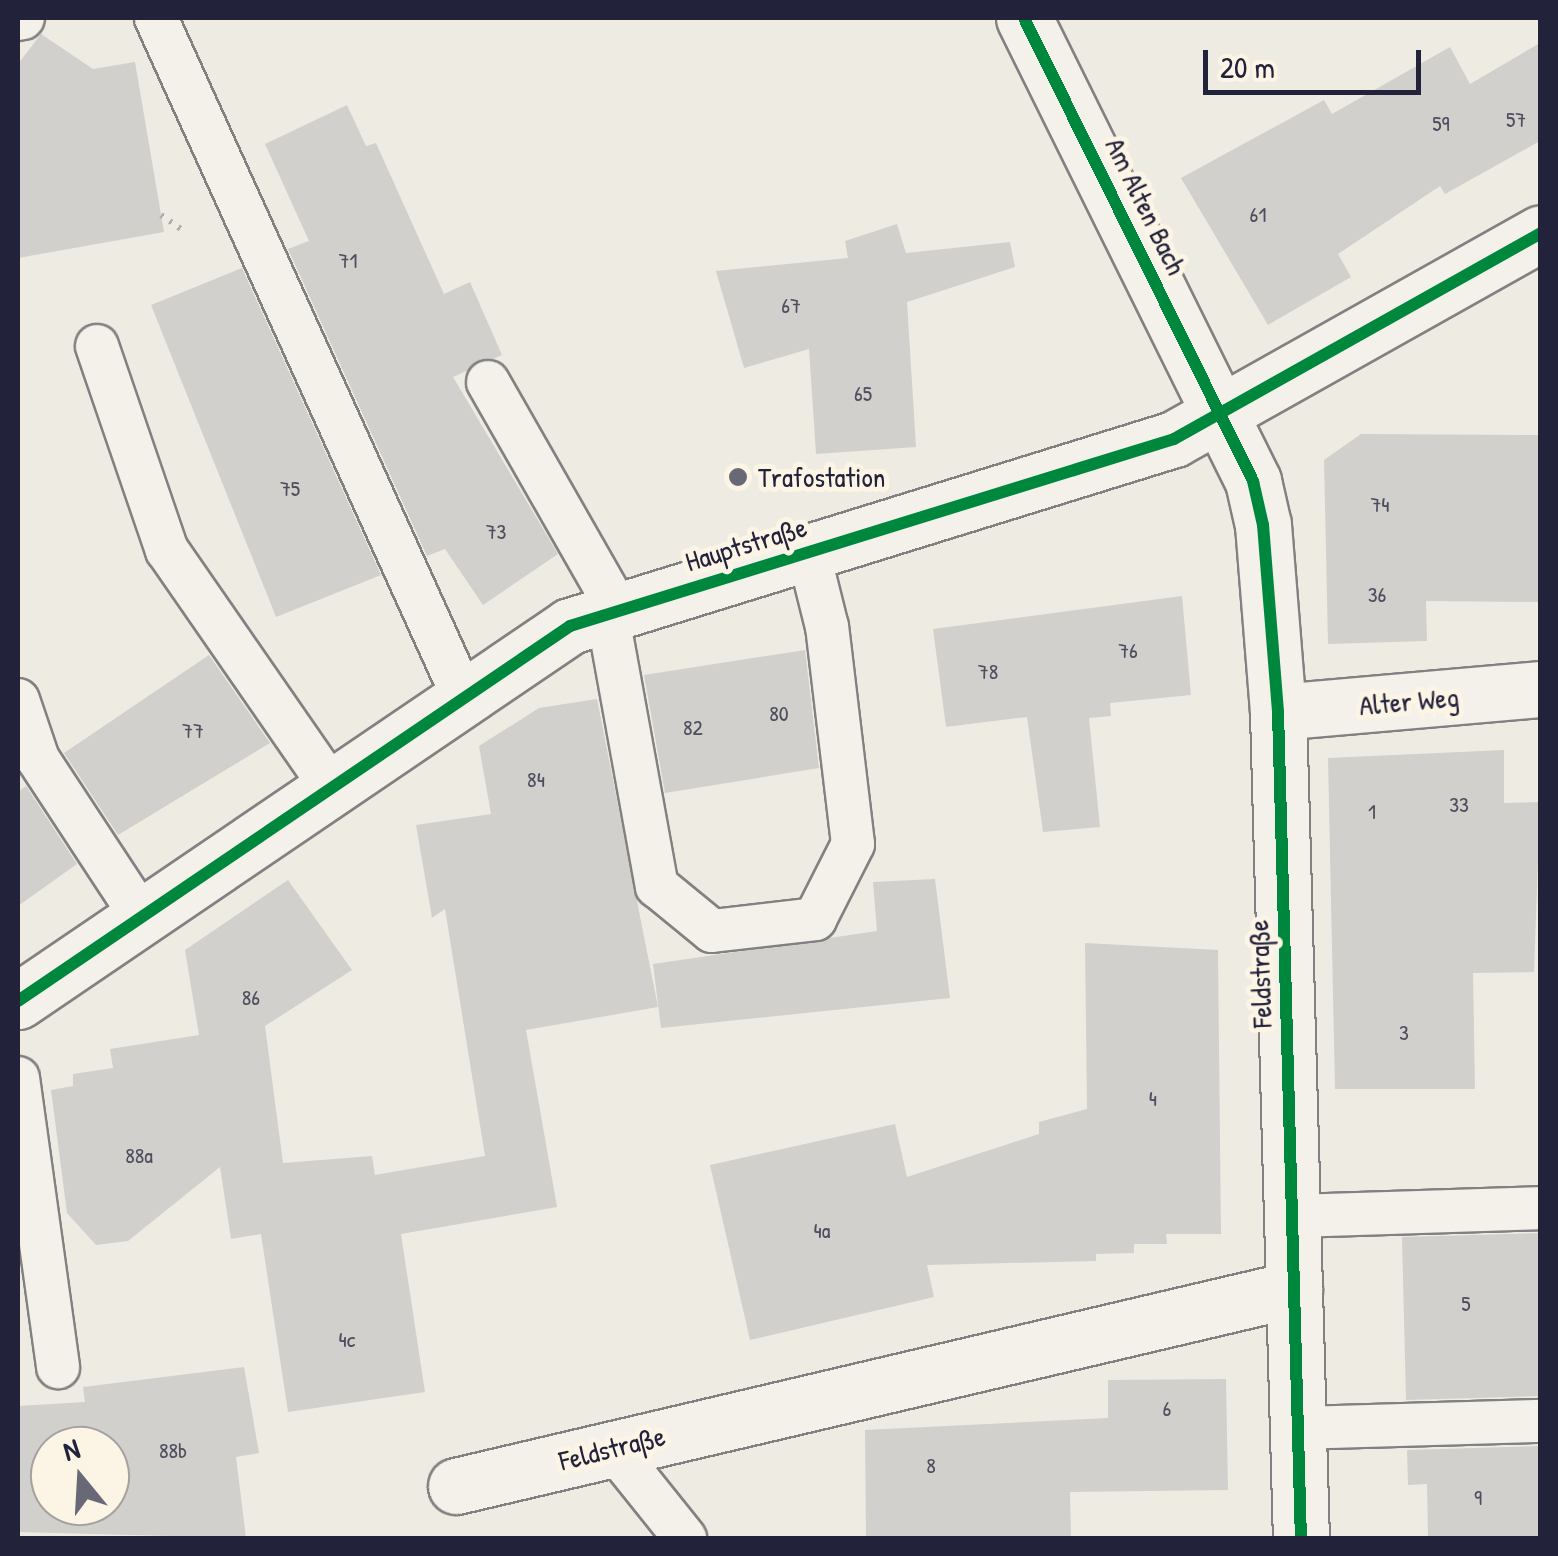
<!DOCTYPE html>
<html>
<head>
<meta charset="utf-8">
<style>
  body { margin:0 }
  #map { position:relative; width:1558px; height:1556px; overflow:hidden; background:#eeebe3; font-family:"Patrick Hand",sans-serif }
  div>[style] { position:absolute }
  [style*='--x'] { left:calc(var(--x)*1px); top:calc(var(--y)*1px); width:calc(var(--w)*1px); rotate:calc(var(--a)*1deg) }
  .building>* { inset:0; background:#d2d0cc }
  .path>* { height:6px; margin-top:-3px; transform-origin:0; background:repeating-linear-gradient(90deg,#afadac 0 2.5px,transparent 0 10.5px) }
  .roads { filter:drop-shadow(2px 0 #828182) drop-shadow(-2px 0 #828182) drop-shadow(0 2px #828182) drop-shadow(0 -2px #828182) }
  .service>* { height:42px; margin:-21px; padding:0 21px; transform-origin:21px; border-radius:21px; background:#f4f1eb }
  .minor>* { height:55px; margin:-27.5px; padding:0 27.5px; transform-origin:27.5px; border-radius:27.5px; background:#f4f1eb }
  .tertiary>* { height:55px; margin:-27.5px; padding:0 27.5px; transform-origin:27.5px; border-radius:27.5px; background:#f4f1eb }
  .cycleway>* { height:12px; margin:-6px; padding:0 6px; transform-origin:6px; border-radius:6px; background:#00873e }
  .dots>* { width:28px; height:28px; translate:-50% -50%; box-sizing:border-box; border:5px solid #fcf5e5; border-radius:50% }
  span { translate:-50% -50%; white-space:nowrap; text-align:center; line-height:1.15; -webkit-text-stroke:10px #fcf5e5; paint-order:stroke }
  .number-label { font-size:22px; color:#4e4e5f }
  .number-label span { -webkit-text-stroke-width:0 }
  .street-label { font-size:28px; color:#22223b }
  .poi-label { font-size:28px; color:#22223b }
  .left { translate:0 -50%; text-align:left }
  .frame { position:absolute; inset:0; border:20px solid #22223b; pointer-events:none }
  .north { position:absolute; left:30px; top:1426px; width:100px; height:100px; box-sizing:border-box; background:#fcf5e5; border:2px solid #a5a1a1; border-radius:50%; rotate:342deg; font-size:28px; font-weight:700; line-height:40px; text-align:center; color:#22223b }
  .north::after { content:''; display:block; margin:auto; width:35px; height:45px; background:#696876; clip-path:polygon(50% 0,100% 100%,50% 72%,0 100%) }
  .scale { position:absolute; left:1203px; top:50px; width:218px; height:45px; box-sizing:border-box; border:5px solid #22223b; border-top:0; padding-left:12px; font-size:30px; line-height:35px; white-space:nowrap; color:#22223b; -webkit-text-stroke:8px #fcf5e5; paint-order:stroke }
</style>
</head>
<body>
<div id="map">
  <div class="building">
    <div style="clip-path:polygon(41px 34px,93px 69px,135px 62px,164px 232px,18px 258px,18px 64px)"></div>
    <div style="clip-path:polygon(1540px 43px,1540px 141px,1445px 194px,1440px 186px,1338px 254px,1351px 277px,1268px 325px,1181px 178px,1324px 100px,1332px 114px,1450px 47px,1470px 84px)"></div>
    <div style="clip-path:polygon(347px 105px,366px 146px,376px 143px,444px 294px,470px 282px,502px 355px,453px 377px,558px 554px,483px 605px,445px 549px,427px 556px,288px 249px,309px 241px,265px 144px)"></div>
    <div style="clip-path:polygon(897px 224px,906px 253px,1010px 242px,1015px 267px,907px 302px,916px 447px,816px 454px,809px 349px,744px 368px,716px 271px,848px 258px,845px 241px)"></div>
    <div style="clip-path:polygon(242px 268px,381px 575px,276px 617px,151px 305px)"></div>
    <div style="clip-path:polygon(1361px 434px,1540px 435px,1540px 602px,1426px 601px,1427px 641px,1328px 644px,1324px 460px)"></div>
    <div style="clip-path:polygon(1182px 596px,1191px 695px,1110px 703px,1111px 716px,1089px 718px,1100px 827px,1043px 832px,1027px 717px,946px 727px,933px 629px)"></div>
    <div style="clip-path:polygon(805px 650px,819px 768px,665px 793px,644px 675px)"></div>
    <div style="clip-path:polygon(209px 655px,270px 743px,118px 835px,64px 753px)"></div>
    <div style="clip-path:polygon(597px 699px,658px 1007px,526px 1030px,557px 1207px,401px 1234px,425px 1392px,288px 1412px,261px 1234px,231px 1239px,220px 1167px,128px 1241px,96px 1245px,67px 1213px,51px 1090px,73px 1086px,73px 1074px,113px 1068px,110px 1049px,199px 1035px,185px 950px,288px 880px,352px 970px,265px 1026px,283px 1163px,372px 1156px,375px 1175px,485px 1156px,445px 909px,432px 918px,416px 825px,491px 814px,479px 746px,539px 708px)"></div>
    <div style="clip-path:polygon(1504px 750px,1504px 803px,1540px 802px,1534px 972px,1473px 973px,1475px 1089px,1335px 1089px,1328px 758px)"></div>
    <div style="clip-path:polygon(26px 786px,77px 864px,18px 906px,18px 792px)"></div>
    <div style="clip-path:polygon(935px 879px,950px 998px,661px 1028px,653px 964px,877px 931px,873px 882px)"></div>
    <div style="clip-path:polygon(1085px 943px,1218px 950px,1221px 1234px,1166px 1234px,1167px 1244px,1134px 1244px,1134px 1253px,1096px 1254px,1096px 1261px,927px 1265px,934px 1297px,750px 1340px,710px 1165px,895px 1124px,907px 1177px,1039px 1134px,1039px 1122px,1087px 1109px)"></div>
    <div style="clip-path:polygon(1540px 1233px,1540px 1396px,1406px 1400px,1402px 1237px)"></div>
    <div style="clip-path:polygon(evenodd,244px 1367px,259px 1453px,236px 1457px,246px 1538px,18px 1532px,18px 1406px,85px 1402px,83px 1387px,244px 1367px,50px 1446px,110px 1446px,110px 1506px,50px 1506px,50px 1446px)"></div>
    <div style="clip-path:polygon(1226px 1379px,1228px 1490px,1070px 1492px,1071px 1538px,866px 1538px,865px 1430px,1108px 1418px,1108px 1380px)"></div>
    <div style="clip-path:polygon(1540px 1446px,1540px 1538px,1428px 1538px,1427px 1484px,1408px 1485px,1407px 1450px)"></div>
  </div>
  <div class="path">
    <div style="--x:161;--y:215;--w:29;--a:35"></div>
  </div>
  <div class="roads">
    <div class="service">
      <div style="--x:156;--y:18;--w:742;--a:65.65"></div>
      <div style="--x:18;--y:19;--w:5;--a:-11"></div>
      <div style="--x:97;--y:346;--w:216;--a:71.1"></div>
      <div style="--x:167;--y:550;--w:288;--a:55.3"></div>
      <div style="--x:488;--y:382;--w:260;--a:60.3"></div>
      <div style="--x:607;--y:612;--w:279;--a:79.7"></div>
      <div style="--x:657;--y:886;--w:71;--a:39.3"></div>
      <div style="--x:712;--y:931;--w:104;--a:-6.6"></div>
      <div style="--x:815;--y:919;--w:84;--a:-63.1"></div>
      <div style="--x:853;--y:844;--w:219;--a:-96.8"></div>
      <div style="--x:827;--y:627;--w:78;--a:-104"></div>
      <div style="--x:18;--y:700;--w:62;--a:71.3"></div>
      <div style="--x:38;--y:759;--w:191;--a:56.7"></div>
      <div style="--x:18;--y:1078;--w:292;--a:82.1"></div>
      <div style="--x:1292;--y:1216;--w:248;--a:-1.8"></div>
      <div style="--x:1299;--y:1428;--w:241;--a:-1.7"></div>
      <div style="--x:612;--y:1447;--w:117;--a:51.3"></div>
    </div>
    <div class="minor">
      <div style="--x:1024;--y:18;--w:517;--a:63.68"></div>
      <div style="--x:1253;--y:481;--w:45;--a:77.2"></div>
      <div style="--x:1263;--y:525;--w:188;--a:85.4"></div>
      <div style="--x:1278;--y:712;--w:826;--a:88.41"></div>
      <div style="--x:1278;--y:712;--w:263;--a:-5"></div>
      <div style="--x:456;--y:1486;--w:861;--a:-13.23"></div>
    </div>
    <div class="tertiary">
      <div style="--x:18;--y:1001;--w:667;--a:-34.19"></div>
      <div style="--x:570;--y:626;--w:632;--a:-17.2"></div>
      <div style="--x:1174;--y:439;--w:420;--a:-29.3"></div>
    </div>
  </div>
  <div class="cycleway">
    <div style="--x:1024;--y:18;--w:517;--a:63.68"></div>
    <div style="--x:1253;--y:481;--w:45;--a:77.2"></div>
    <div style="--x:1263;--y:525;--w:188;--a:85.4"></div>
    <div style="--x:1278;--y:712;--w:826;--a:88.41"></div>
    <div style="--x:18;--y:1001;--w:667;--a:-34.19"></div>
    <div style="--x:570;--y:626;--w:632;--a:-17.2"></div>
    <div style="--x:1174;--y:439;--w:420;--a:-29.3"></div>
  </div>
  <div class="dots">
    <div style="left:738px;top:477px;background:#696876"></div>
  </div>
  <div class="number-label">
    <span style="left:1516px;top:120px">57</span>
    <span style="left:1441px;top:124px">59</span>
    <span style="left:1258px;top:215px">61</span>
    <span style="left:348px;top:261px">71</span>
    <span style="left:791px;top:306px">67</span>
    <span style="left:863px;top:394px">65</span>
    <span style="left:290px;top:489px">75</span>
    <span style="left:1380px;top:505px">74</span>
    <span style="left:496px;top:532px">73</span>
    <span style="left:1377px;top:595px">36</span>
    <span style="left:1128px;top:651px">76</span>
    <span style="left:988px;top:672px">78</span>
    <span style="left:779px;top:714px">80</span>
    <span style="left:693px;top:728px">82</span>
    <span style="left:193px;top:731px">77</span>
    <span style="left:536px;top:780px">84</span>
    <span style="left:1459px;top:805px">33</span>
    <span style="left:1372px;top:812px">1</span>
    <span style="left:251px;top:998px">86</span>
    <span style="left:1404px;top:1033px">3</span>
    <span style="left:1153px;top:1099px">4</span>
    <span style="left:139px;top:1156px">88a</span>
    <span style="left:822px;top:1231px">4a</span>
    <span style="left:1466px;top:1304px">5</span>
    <span style="left:347px;top:1340px">4c</span>
    <span style="left:1167px;top:1409px">6</span>
    <span style="left:173px;top:1451px">88b</span>
    <span style="left:931px;top:1466px">8</span>
    <span style="left:1478px;top:1498px">9</span>
  </div>
  <div class="street-label">
    <span style="left:1146px;top:206px;rotate:64deg">Am Alten Bach</span>
    <span style="left:746px;top:544px;rotate:-17deg">Hauptstraße</span>
    <span style="left:1409px;top:701px;rotate:-5deg">Alter Weg</span>
    <span style="left:1260px;top:974px;rotate:-92deg">Feldstraße</span>
    <span style="left:612px;top:1448px;rotate:-14deg">Feldstraße</span>
  </div>
  <div class="poi-label">
    <span class="left" style="left:758px;top:477px">Trafostation</span>
  </div>
  <div class="frame"></div>
  <div class="north">N</div>
  <div class="scale">20 m</div>
</div>
</body>
</html>
